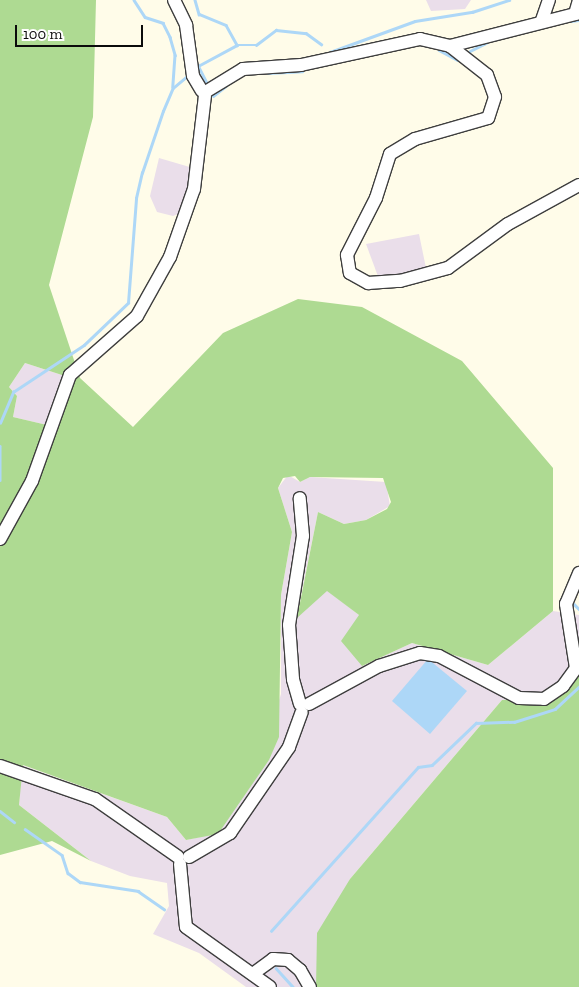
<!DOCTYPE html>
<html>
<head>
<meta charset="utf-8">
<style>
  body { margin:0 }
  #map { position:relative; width:579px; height:987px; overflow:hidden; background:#fffce9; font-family:"Zilla Slab",serif }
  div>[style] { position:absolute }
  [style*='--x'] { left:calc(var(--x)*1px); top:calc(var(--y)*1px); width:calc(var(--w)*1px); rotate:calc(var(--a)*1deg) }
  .industrial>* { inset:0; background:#eadeea }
  .forest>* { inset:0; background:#aeda92 }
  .water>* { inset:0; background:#add7f7 }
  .stream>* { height:2.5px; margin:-1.25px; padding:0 1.25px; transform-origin:1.25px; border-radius:1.25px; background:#add7f7 }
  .roads { filter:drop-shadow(1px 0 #3e3e3e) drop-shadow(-1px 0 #3e3e3e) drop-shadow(0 1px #3e3e3e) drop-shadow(0 -1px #3e3e3e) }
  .minor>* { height:12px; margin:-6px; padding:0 6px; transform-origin:6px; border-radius:6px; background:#fff }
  span { translate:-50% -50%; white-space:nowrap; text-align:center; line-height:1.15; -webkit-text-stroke:5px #fff; paint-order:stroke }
  .scale { position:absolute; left:15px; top:25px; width:128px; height:22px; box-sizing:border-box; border:2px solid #0b0b0b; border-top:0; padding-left:6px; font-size:15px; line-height:18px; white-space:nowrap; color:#0b0b0b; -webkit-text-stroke:4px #fff; paint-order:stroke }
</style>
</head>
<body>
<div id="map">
  <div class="industrial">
    <div style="clip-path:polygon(426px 0,471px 0,465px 9px,431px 11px)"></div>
    <div style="clip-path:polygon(159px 158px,193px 168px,183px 212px,173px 216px,157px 212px,150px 196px)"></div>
    <div style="clip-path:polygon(419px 234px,426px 268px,379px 279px,366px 244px)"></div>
    <div style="clip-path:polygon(25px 363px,65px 376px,47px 425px,13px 417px,17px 396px,9px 387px)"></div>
    <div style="clip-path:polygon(288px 475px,300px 482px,310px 477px,386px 482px,390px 506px,366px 520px,344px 524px,318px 512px,297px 617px,327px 590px,359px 615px,362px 666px,412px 643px,488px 665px,553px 611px,579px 615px,579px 641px,573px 673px,541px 699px,502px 700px,350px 879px,316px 987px,246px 987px,199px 953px,153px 934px,169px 906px,167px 883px,130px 876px,91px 861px,19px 805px,22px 765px,167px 817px,186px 840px,218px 833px,253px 782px,281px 694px,281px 595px,292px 532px,278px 488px)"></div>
  </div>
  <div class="forest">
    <div style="clip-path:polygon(evenodd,0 0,96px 0,93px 117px,49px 285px,80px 378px,133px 427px,223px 333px,298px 299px,362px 307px,462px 361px,553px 468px,553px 611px,488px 665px,412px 643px,362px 666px,341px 641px,359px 615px,327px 591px,297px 618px,318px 512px,344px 524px,366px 520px,387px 509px,391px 502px,383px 478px,310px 477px,300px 482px,295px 476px,283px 478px,278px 488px,292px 532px,281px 595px,279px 737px,269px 760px,218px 834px,186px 840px,167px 817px,23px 765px,19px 805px,91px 861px,52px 841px,0 855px,0 0,25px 363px,65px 376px,47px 425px,13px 417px,17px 396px,9px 387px,25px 363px)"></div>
    <div style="clip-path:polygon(579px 641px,579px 987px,316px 987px,317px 933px,350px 879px,502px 700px,541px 699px,573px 673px)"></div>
  </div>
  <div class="water">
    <div style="clip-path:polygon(428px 659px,467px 691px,430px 734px,392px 701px)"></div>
  </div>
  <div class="stream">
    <div style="--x:134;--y:0;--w:20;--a:57"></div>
    <div style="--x:145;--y:17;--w:19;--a:18"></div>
    <div style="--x:163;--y:23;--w:16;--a:63"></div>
    <div style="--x:170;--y:37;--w:19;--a:74"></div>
    <div style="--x:175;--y:55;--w:32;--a:94"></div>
    <div style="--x:195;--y:0;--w:15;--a:74"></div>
    <div style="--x:199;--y:14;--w:29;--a:22"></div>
    <div style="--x:226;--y:25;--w:23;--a:61"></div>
    <div style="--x:571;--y:21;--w:8;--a:-7"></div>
    <div style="--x:439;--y:50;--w:21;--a:28"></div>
    <div style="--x:470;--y:51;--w:18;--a:-27"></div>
    <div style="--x:330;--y:52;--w:90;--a:-20"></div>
    <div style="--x:415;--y:21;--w:58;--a:-9"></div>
    <div style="--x:472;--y:12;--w:39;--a:-18"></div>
    <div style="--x:268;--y:73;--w:34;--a:-3"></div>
    <div style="--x:206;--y:82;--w:18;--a:-117"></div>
    <div style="--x:198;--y:66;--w:44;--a:-28.3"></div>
    <div style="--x:237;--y:45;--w:19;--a:0"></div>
    <div style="--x:256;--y:45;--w:25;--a:-37"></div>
    <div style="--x:276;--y:30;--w:30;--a:6"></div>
    <div style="--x:306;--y:33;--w:19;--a:36"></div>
    <div style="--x:213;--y:96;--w:16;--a:-38"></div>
    <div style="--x:0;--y:423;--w:34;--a:-67"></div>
    <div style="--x:13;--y:392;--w:85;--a:-33.5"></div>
    <div style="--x:84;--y:345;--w:61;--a:-43.7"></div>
    <div style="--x:128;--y:303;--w:105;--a:-85.6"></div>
    <div style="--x:136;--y:198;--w:26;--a:-77"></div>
    <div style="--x:142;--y:173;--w:65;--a:-71.3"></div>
    <div style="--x:163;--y:111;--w:25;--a:-67"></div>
    <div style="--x:173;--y:88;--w:17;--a:-40"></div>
    <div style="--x:0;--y:446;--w:34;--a:90"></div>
    <div style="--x:574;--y:604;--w:7;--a:45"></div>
    <div style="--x:0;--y:811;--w:18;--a:38"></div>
    <div style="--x:25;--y:829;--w:45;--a:35.1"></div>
    <div style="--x:62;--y:855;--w:19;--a:72"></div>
    <div style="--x:68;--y:873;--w:15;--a:37"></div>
    <div style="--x:80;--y:882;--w:59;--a:8.8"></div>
    <div style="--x:138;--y:891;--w:32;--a:35"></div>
    <div style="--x:271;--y:931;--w:220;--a:-48.1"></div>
    <div style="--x:418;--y:767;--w:14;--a:-8"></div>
    <div style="--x:432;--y:765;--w:61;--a:-43.7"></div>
    <div style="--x:476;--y:723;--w:38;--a:-2"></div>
    <div style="--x:514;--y:722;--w:43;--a:-17.6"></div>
    <div style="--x:555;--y:709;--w:33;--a:-43"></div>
    <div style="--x:276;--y:968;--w:25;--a:48"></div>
  </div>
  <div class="roads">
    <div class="minor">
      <div style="--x:174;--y:0;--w:28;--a:64"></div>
      <div style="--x:186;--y:25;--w:51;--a:82.2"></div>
      <div style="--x:193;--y:76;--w:17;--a:59"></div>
      <div style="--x:575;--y:14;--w:15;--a:-74"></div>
      <div style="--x:542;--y:20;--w:21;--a:-71"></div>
      <div style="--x:450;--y:46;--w:133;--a:-14.3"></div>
      <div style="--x:207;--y:91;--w:42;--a:-31.4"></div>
      <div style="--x:243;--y:69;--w:58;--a:-3.9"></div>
      <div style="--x:301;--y:65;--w:122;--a:-12.3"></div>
      <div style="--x:420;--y:39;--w:31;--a:13"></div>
      <div style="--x:450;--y:46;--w:47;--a:38.1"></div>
      <div style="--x:487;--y:75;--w:23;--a:70"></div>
      <div style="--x:495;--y:97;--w:22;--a:108"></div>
      <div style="--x:488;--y:118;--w:76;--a:164"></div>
      <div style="--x:415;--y:139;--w:29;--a:149"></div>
      <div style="--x:390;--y:154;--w:46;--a:107.7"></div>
      <div style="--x:376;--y:198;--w:64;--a:117"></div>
      <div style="--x:347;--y:255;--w:18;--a:81"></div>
      <div style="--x:350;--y:273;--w:21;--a:29"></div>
      <div style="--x:368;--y:283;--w:32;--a:-4"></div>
      <div style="--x:400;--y:281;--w:50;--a:-15.2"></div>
      <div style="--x:448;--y:268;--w:74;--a:-36.3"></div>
      <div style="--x:508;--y:224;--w:81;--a:-28.8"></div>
      <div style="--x:0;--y:539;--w:66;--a:-61.1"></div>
      <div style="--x:32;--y:481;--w:113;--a:-70.3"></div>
      <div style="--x:70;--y:375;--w:89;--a:-41.4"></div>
      <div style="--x:137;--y:316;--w:68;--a:-60.8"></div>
      <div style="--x:170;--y:257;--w:72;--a:-70.6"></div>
      <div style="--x:194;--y:189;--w:94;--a:-83.3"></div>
      <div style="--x:300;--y:704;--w:26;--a:-106"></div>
      <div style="--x:293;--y:679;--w:54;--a:-94.2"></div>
      <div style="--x:289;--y:625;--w:90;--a:-81.1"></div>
      <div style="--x:303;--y:536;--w:38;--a:-95"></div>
      <div style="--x:309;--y:704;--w:80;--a:-28.5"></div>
      <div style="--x:379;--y:666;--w:43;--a:-17.6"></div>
      <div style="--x:420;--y:653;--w:19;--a:9"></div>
      <div style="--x:439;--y:656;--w:90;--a:27.7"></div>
      <div style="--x:519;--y:698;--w:25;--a:2"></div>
      <div style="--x:544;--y:699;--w:23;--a:-34"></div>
      <div style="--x:563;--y:686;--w:22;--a:-54"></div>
      <div style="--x:576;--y:668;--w:65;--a:-98.9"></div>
      <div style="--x:566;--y:604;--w:34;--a:-67"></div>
      <div style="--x:0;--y:766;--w:101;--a:19.2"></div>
      <div style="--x:95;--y:799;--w:101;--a:34.9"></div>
      <div style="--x:189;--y:857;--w:48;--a:-30.3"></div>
      <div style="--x:230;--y:833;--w:104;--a:-55.5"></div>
      <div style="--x:289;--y:747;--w:37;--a:-70"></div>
      <div style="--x:180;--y:864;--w:63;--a:84.6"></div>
      <div style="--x:186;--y:927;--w:103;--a:35.5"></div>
      <div style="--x:254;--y:973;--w:24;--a:-36"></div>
      <div style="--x:273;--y:959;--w:15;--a:4"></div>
      <div style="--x:288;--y:960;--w:16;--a:40"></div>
      <div style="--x:300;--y:970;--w:20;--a:60"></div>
    </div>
  </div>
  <div class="scale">100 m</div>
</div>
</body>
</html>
